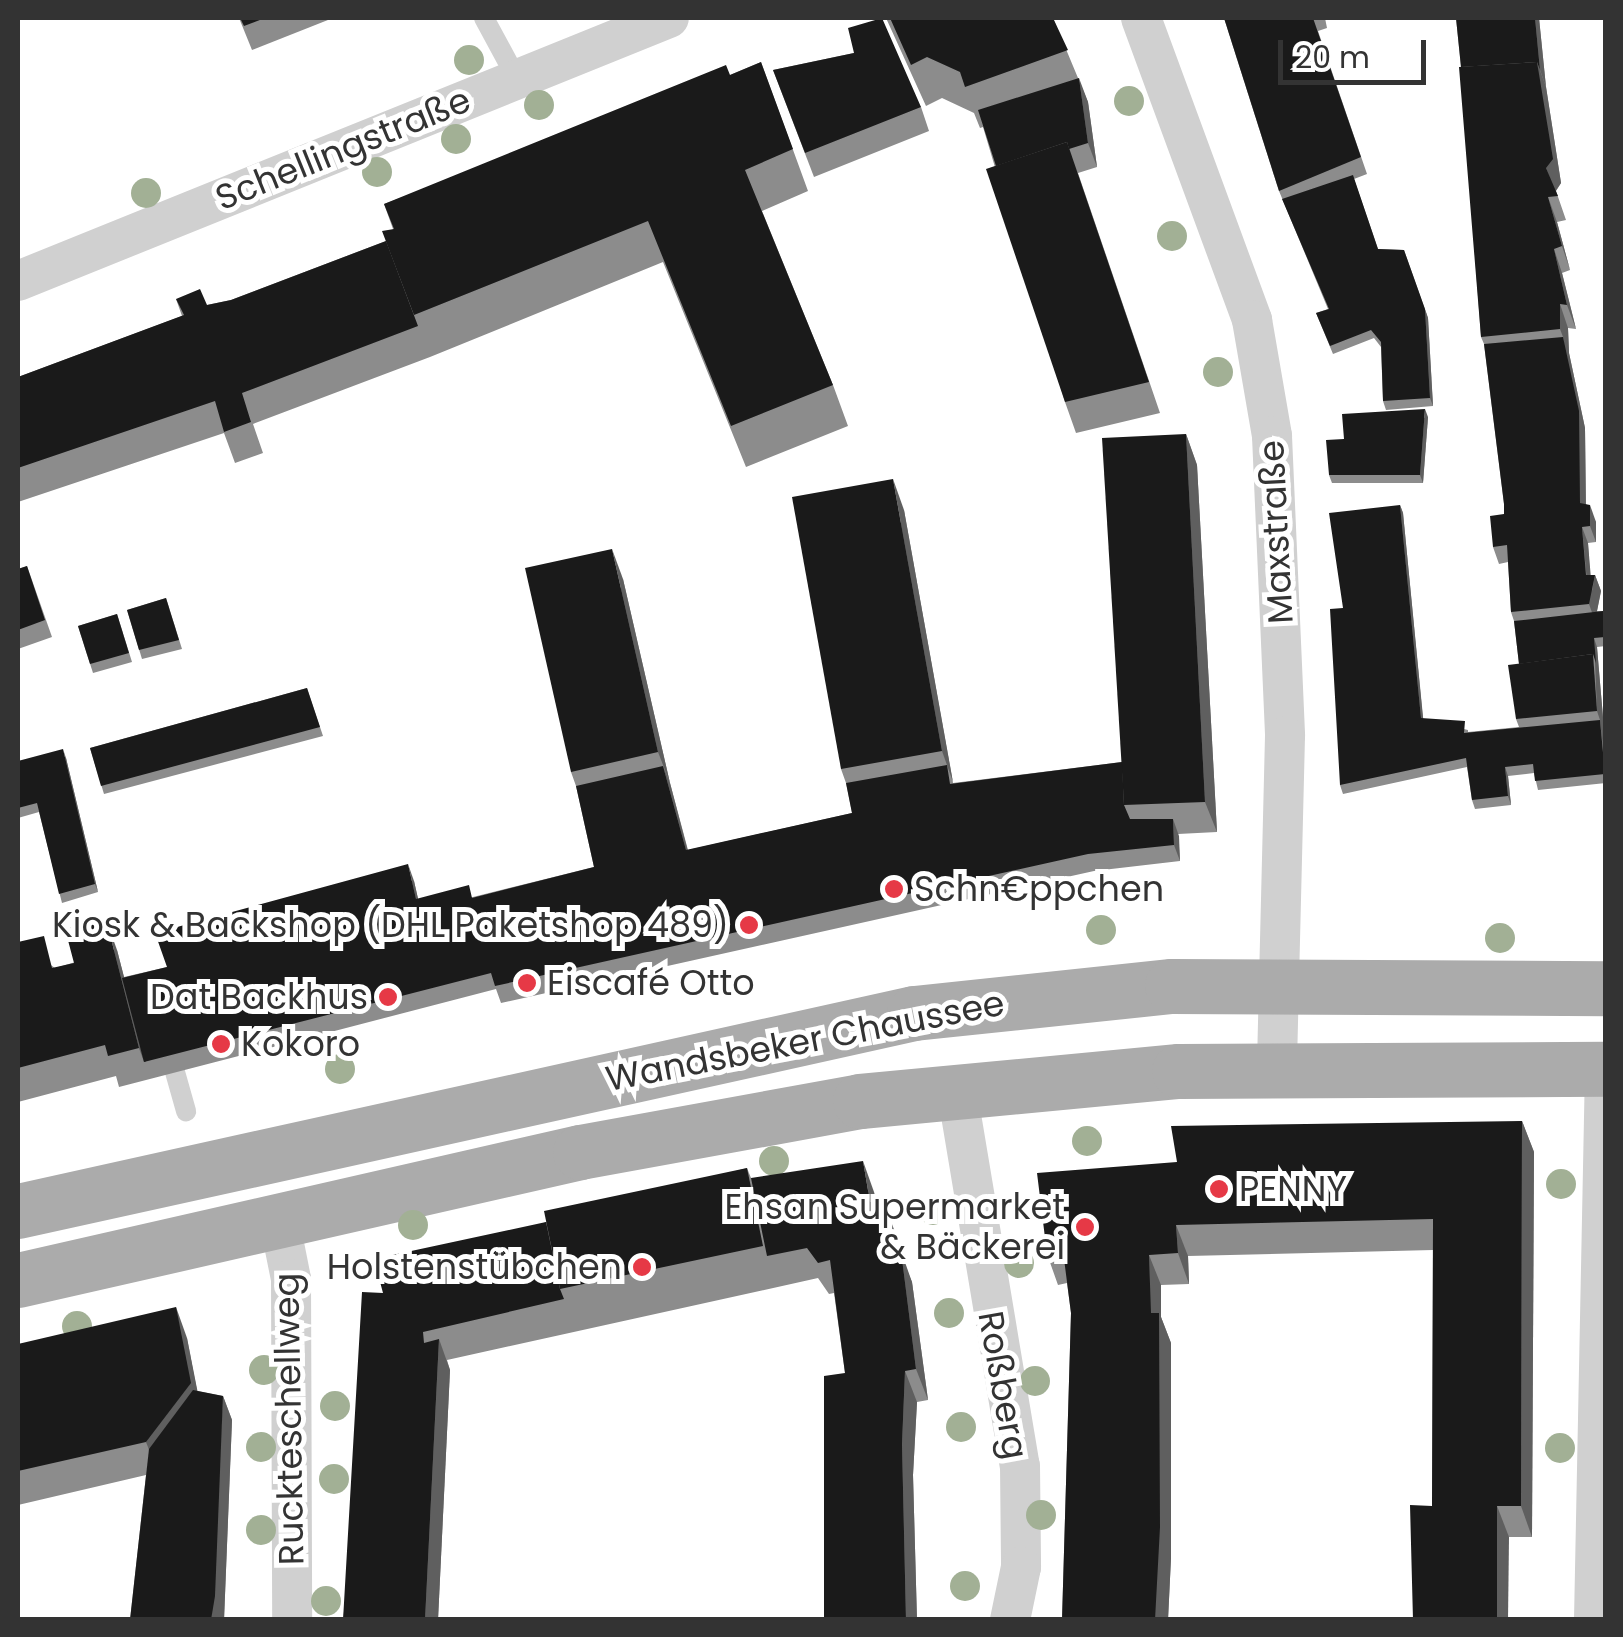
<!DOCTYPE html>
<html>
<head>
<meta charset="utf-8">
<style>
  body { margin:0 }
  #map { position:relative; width:1623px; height:1637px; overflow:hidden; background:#fff; font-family:Poppins,sans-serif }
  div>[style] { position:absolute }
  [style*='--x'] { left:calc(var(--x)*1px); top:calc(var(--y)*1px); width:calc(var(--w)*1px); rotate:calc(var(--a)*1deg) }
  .lane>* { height:20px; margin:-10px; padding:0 10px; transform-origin:10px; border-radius:10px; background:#d0d0d0 }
  .street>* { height:40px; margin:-20px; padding:0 20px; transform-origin:20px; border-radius:20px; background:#d0d0d0 }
  .primary>* { height:55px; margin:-27.5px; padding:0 27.5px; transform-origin:27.5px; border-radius:27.5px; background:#ababab }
  .trees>* { width:30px; height:30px; margin:-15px; border-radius:50%; background:#a2b095 }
  .wall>* { inset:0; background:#8c8c8c }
  .shaded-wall>* { inset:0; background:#5f5f5f }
  .building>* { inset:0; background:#1a1a1a }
  .dots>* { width:28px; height:28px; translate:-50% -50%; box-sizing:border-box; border:5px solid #fff; border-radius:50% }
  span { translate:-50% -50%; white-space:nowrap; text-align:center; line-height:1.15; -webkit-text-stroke:10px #fff; paint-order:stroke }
  .street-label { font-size:35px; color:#333 }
  .poi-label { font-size:35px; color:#333 }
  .left { translate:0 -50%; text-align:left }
  .right { translate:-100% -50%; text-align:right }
  .frame { position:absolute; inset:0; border:20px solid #333; pointer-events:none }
  .scale { position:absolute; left:1278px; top:40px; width:148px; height:45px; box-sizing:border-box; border:5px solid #333; border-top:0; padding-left:12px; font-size:30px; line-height:35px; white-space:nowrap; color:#333; -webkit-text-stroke:8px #fff; paint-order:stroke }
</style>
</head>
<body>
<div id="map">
  <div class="lane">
    <div style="--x:484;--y:18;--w:69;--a:61.6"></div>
    <div style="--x:175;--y:1072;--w:41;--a:74.2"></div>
  </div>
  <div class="street">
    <div style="--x:1141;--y:18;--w:322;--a:69.8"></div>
    <div style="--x:1252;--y:320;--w:118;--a:80.2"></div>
    <div style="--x:1272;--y:436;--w:300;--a:87.5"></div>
    <div style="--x:1285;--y:736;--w:331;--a:91.4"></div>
    <div style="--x:18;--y:281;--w:702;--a:-22"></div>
    <div style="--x:957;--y:1091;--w:380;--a:80.5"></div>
    <div style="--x:1020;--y:1466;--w:101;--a:89.4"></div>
    <div style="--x:1021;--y:1567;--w:54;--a:101.7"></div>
    <div style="--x:279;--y:1219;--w:61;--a:78.7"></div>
    <div style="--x:291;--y:1279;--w:341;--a:89.8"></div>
    <div style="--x:1594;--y:1620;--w:551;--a:-88.86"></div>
  </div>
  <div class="primary">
    <div style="--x:18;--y:1211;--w:918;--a:-12.46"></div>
    <div style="--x:914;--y:1013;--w:259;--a:-6"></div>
    <div style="--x:1172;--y:986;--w:434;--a:0.3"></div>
    <div style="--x:18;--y:1280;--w:576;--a:-12.83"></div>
    <div style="--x:580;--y:1152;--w:285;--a:-10.3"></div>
    <div style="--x:860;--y:1101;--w:320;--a:-5.4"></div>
    <div style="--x:1179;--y:1071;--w:427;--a:-0.3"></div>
  </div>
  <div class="trees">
    <div style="left:469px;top:60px"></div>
    <div style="left:1129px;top:101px"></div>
    <div style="left:539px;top:105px"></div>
    <div style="left:456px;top:139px"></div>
    <div style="left:377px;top:172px"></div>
    <div style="left:146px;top:193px"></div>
    <div style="left:1172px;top:236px"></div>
    <div style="left:1218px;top:372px"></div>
    <div style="left:1101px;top:930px"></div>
    <div style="left:1500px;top:938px"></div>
    <div style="left:340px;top:1069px"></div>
    <div style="left:1087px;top:1141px"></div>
    <div style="left:774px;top:1161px"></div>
    <div style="left:1561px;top:1184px"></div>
    <div style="left:933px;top:1210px"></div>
    <div style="left:413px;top:1225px"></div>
    <div style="left:1019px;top:1263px"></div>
    <div style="left:949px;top:1313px"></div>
    <div style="left:77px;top:1326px"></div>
    <div style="left:264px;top:1370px"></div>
    <div style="left:1035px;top:1381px"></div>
    <div style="left:335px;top:1406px"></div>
    <div style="left:961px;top:1427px"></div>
    <div style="left:261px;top:1447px"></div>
    <div style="left:1560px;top:1448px"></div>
    <div style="left:334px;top:1479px"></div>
    <div style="left:1041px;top:1515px"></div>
    <div style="left:261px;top:1530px"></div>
    <div style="left:965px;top:1586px"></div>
    <div style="left:326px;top:1601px"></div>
  </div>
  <div class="wall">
    <div style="clip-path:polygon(239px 18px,333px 18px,252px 50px)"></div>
    <div style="clip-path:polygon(886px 18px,1053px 18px,1088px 102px,1097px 167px,1078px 173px,1160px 413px,1076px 433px,1065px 402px,983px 127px,980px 128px,974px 113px,942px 98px,926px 106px)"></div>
    <div style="clip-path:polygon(1224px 18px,1325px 18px,1327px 28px,1318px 31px,1367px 174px,1354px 179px,1378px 249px,1404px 250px,1428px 318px,1433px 406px,1386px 410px,1383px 401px,1381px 347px,1374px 338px,1333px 354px,1316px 313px,1328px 309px,1279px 191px)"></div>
    <div style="clip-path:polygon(1456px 18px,1539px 18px,1546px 87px,1561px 183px,1556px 191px,1566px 220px,1557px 222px,1570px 270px,1562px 273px,1576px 329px,1568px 328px,1569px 353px,1585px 428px,1586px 504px,1596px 522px,1596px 542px,1588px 543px,1590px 575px,1595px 575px,1601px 591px,1597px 611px,1603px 611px,1606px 619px,1606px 646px,1597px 647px,1606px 752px,1606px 783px,1538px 790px,1534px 773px,1508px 776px,1511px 805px,1475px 809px,1472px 800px,1467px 767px,1343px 794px,1340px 785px,1343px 608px,1400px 505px,1403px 513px,1423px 719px,1468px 730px,1468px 732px,1519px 727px,1516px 719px,1519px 664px,1514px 621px,1511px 612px,1508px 562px,1499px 564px,1493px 547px,1504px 514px,1504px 504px,1484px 344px,1481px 337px,1461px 67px)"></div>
    <div style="clip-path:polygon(854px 53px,921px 107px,929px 131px,814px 177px,773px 70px)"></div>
    <div style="clip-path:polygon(761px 62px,808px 191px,762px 211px,833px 385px,848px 426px,746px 467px,663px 262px,430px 357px,429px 355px,430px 357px,253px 424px,263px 453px,235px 463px,224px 433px,18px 502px,18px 377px,182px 316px,176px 299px,207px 305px,231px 300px,386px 241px,393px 229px,384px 204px,730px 75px)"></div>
    <div style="clip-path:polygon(1428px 417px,1423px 483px,1332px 483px,1329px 475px,1344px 439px)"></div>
    <div style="clip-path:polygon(1186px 434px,1197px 465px,1217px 832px,1178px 834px,1180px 861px,1094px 871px,501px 1003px,496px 989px,119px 1087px,116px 1076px,18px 1102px,18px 942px,55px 968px,117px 950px,124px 977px,167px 967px,414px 881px,418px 899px,473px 897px,594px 867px,576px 786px,571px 772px,623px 579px,670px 783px,688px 850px,852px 813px,846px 783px,841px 769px,904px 510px,953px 783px,1122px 762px)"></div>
    <div style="clip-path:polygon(27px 566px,52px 637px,18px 649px,18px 569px)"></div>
    <div style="clip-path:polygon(166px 598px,182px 649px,142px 659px,127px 610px)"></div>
    <div style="clip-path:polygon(117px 614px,132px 662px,93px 673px,78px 626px)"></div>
    <div style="clip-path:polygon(307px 688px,323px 736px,104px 794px,90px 748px)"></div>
    <div style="clip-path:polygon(66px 758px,98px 892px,62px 903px,39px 812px,18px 818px,18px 761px)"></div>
    <div style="clip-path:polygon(1522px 1121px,1534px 1152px,1532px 1537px,1509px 1537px,1432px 1506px,1433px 1250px,1188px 1256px,1189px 1284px,1161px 1285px,1161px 1317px,1171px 1343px,1171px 1558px,1168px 1620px,1062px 1620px,1071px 1313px,1067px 1283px,1058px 1285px,1047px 1254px,1177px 1162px)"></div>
    <div style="clip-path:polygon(747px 1168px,751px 1178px,874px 1192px,876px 1202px,895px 1232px,898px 1250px,912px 1282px,928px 1400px,917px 1402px,913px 1475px,917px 1620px,824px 1620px,845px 1373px,834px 1293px,829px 1294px,818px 1278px,447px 1360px,450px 1370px,438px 1620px,343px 1620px,383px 1293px,546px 1222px)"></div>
    <div style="clip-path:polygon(187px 1338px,197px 1391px,223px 1396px,232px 1420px,224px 1620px,130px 1620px,146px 1475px,18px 1505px,18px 1344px)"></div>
  </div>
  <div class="shaded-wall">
    <div style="clip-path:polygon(1535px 18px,1539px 18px,1546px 87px,1540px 70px)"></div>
    <div style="clip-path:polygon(1537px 62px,1546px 87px,1561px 183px,1555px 192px,1546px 168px)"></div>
    <div style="clip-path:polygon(1079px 78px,1088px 102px,1097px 167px,1088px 143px)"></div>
    <div style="clip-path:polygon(1548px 197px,1557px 222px,1570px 270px,1562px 246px)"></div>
    <div style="clip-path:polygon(1554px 249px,1562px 273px,1576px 329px,1567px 305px)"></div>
    <div style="clip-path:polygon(1560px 304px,1568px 328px,1569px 353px,1585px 428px,1586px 520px,1580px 503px,1563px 337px,1560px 329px)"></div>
    <div style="clip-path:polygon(1425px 309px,1428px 318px,1433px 406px,1430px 398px)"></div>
    <div style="clip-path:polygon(1425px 409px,1428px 417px,1423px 483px,1420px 475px)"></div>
    <div style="clip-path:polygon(1186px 434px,1197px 465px,1217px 832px,1205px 802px)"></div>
    <div style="clip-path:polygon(893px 479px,904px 510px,953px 782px,942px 751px)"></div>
    <div style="clip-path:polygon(1400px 505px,1403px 513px,1424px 727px,1421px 718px)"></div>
    <div style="clip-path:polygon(1590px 505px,1596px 522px,1596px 542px,1590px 526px)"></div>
    <div style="clip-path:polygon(1582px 527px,1588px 543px,1592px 591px,1595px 575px,1601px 591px,1595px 621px,1589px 604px)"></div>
    <div style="clip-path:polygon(612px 549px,623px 579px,670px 783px,658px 752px)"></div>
    <div style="clip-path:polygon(1594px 638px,1597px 647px,1599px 671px,1606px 752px,1606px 775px,1600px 720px,1597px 711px)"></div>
    <div style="clip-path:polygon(63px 749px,66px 758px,98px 892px,95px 884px)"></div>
    <div style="clip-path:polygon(663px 766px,670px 783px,692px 867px,686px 850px)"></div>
    <div style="clip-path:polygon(1505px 767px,1508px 776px,1511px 805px,1508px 796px)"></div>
    <div style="clip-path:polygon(1173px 819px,1179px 836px,1180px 861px,1174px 845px)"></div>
    <div style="clip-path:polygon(408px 864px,414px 881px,422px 916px,416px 899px)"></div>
    <div style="clip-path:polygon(106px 919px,117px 950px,146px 1062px,144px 1062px,139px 1048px)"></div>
    <div style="clip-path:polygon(1522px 1121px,1534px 1152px,1532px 1537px,1521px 1506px)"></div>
    <div style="clip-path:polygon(863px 1161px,874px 1192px,882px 1233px,870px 1202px)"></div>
    <div style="clip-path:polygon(883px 1201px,895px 1232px,903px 1279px,892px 1249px)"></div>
    <div style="clip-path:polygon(1176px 1225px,1188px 1256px,1189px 1284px,1178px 1253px)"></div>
    <div style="clip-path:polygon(901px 1251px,912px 1282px,928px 1400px,916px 1369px)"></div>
    <div style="clip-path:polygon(1149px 1255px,1161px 1285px,1161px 1317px,1171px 1343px,1171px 1558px,1168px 1620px,1155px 1620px)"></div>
    <div style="clip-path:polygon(176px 1307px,187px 1338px,202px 1414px,158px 1473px,146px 1442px)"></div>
    <div style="clip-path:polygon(439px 1339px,450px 1370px,438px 1620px,425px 1620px)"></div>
    <div style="clip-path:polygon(905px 1371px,917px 1402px,913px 1475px,917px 1620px,906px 1620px,902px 1444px)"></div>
    <div style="clip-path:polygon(223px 1396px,232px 1420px,224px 1620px,211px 1620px)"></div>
    <div style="clip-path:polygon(1497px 1506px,1509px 1537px,1508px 1620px,1497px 1620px)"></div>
  </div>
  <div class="building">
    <div style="clip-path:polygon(240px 18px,265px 18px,244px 26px)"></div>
    <div style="clip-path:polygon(882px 18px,921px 107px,805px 153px,773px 70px,854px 53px,848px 28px)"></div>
    <div style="clip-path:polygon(890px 18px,1053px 18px,1068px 50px,965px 87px,960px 72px,927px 57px,911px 65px)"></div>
    <div style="clip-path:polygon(1224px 18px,1313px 18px,1361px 157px,1279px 191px)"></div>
    <div style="clip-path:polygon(1456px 18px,1535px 18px,1540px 70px,1537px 62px,1461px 67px)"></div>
    <div style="clip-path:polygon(761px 62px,793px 149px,745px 170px,833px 385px,731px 426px,648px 221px,414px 315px,382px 231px,394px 229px,384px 204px,726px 65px,730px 75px)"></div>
    <div style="clip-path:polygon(1537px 62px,1553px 159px,1546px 168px,1558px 196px,1548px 197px,1562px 246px,1554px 249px,1567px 305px,1560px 304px,1560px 329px,1481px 337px,1459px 67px)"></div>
    <div style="clip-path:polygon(1079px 78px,1088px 143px,1069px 149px,1067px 142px,996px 166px,978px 110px)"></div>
    <div style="clip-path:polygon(1067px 142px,1149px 382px,1065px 402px,986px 169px)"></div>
    <div style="clip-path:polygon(1353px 175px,1378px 249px,1404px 250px,1425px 309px,1430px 398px,1383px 401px,1381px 342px,1371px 330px,1330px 346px,1316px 313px,1329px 309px,1282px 199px)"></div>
    <div style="clip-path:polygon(386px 241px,418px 326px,242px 393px,251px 422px,224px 432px,215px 401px,18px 468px,18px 377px,184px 315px,176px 299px,200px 289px,207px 305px,231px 300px)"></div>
    <div style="clip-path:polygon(1563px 337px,1579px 411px,1580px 503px,1590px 505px,1590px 526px,1582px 527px,1586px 575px,1595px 575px,1589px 604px,1511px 612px,1507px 545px,1493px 547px,1490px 516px,1504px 514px,1504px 504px,1484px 344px)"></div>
    <div style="clip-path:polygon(1425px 409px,1420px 475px,1329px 475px,1326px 440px,1344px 439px,1342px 414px)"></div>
    <div style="clip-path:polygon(1186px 434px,1205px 802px,1124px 805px,1102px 438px)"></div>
    <div style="clip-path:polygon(893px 479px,942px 751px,841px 769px,792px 497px)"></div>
    <div style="clip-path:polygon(1400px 505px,1421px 718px,1465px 721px,1464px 733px,1600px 720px,1605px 774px,1535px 781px,1533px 764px,1505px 767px,1508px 796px,1472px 800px,1466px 758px,1340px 785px,1330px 609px,1343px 608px,1329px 513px)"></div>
    <div style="clip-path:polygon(612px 549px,658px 752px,571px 772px,525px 568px)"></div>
    <div style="clip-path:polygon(27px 566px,45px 620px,18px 630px,18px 569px)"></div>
    <div style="clip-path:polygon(166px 598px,179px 640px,139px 650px,127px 610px)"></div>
    <div style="clip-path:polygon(1603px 611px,1605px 637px,1594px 638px,1596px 663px,1593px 654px,1519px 664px,1514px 621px)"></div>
    <div style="clip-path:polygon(117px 614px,129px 653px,90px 664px,78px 626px)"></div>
    <div style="clip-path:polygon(1593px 654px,1597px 711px,1516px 719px,1508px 665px)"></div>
    <div style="clip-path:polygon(307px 688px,320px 727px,101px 786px,90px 748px)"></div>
    <div style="clip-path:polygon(63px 749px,95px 884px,59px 894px,37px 803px,18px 808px,18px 761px)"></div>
    <div style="clip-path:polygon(1122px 762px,1124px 805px,1130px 819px,1173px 819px,1174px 845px,1088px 854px,495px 986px,491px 973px,144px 1062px,122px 978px,167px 967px,155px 933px,408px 864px,416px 899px,469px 885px,472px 898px,594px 867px,576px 786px,663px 766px,686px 850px,852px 813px,846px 783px,947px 765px,950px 784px)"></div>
    <div style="clip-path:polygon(106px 919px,139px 1048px,108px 1056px,105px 1045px,18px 1068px,18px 942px,44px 936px,52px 968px,74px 963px,65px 929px)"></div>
    <div style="clip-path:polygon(1522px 1121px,1521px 1506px,1497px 1506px,1497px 1620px,1413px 1620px,1410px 1505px,1432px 1506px,1433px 1219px,1176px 1225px,1178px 1253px,1149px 1255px,1151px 1313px,1159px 1313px,1160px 1527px,1155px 1620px,1062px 1620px,1071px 1313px,1063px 1251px,1047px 1254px,1037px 1173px,1177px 1162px,1171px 1126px)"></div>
    <div style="clip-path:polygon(863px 1161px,870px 1202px,883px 1201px,892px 1249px,901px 1251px,916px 1369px,905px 1371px,902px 1444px,906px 1620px,824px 1620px,824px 1376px,845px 1373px,830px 1260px,818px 1263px,807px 1248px,767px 1256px,751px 1178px)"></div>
    <div style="clip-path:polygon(747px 1168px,763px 1246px,560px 1289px,544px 1211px)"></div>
    <div style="clip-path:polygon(546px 1222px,560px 1289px,564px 1299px,423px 1332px,424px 1343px,439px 1339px,425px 1620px,343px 1620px,362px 1292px,383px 1293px,374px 1259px)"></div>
    <div style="clip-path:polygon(176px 1307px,191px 1383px,146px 1442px,18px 1471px,18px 1344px)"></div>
    <div style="clip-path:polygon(193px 1390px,223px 1396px,215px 1596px,211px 1620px,130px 1620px,149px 1449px)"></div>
  </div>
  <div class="dots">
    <div style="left:894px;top:889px;background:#e63946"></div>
    <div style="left:749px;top:925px;background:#e63946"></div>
    <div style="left:527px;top:983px;background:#e63946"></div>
    <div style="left:388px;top:997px;background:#e63946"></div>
    <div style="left:221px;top:1044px;background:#e63946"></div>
    <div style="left:1219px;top:1189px;background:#e63946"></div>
    <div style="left:1085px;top:1227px;background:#e63946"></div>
    <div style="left:642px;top:1267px;background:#e63946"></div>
  </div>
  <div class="street-label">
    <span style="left:343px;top:149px;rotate:-22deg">Schellingstraße</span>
    <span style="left:1276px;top:532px;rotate:-93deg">Maxstraße</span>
    <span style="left:805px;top:1041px;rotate:-11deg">Wandsbeker Chaussee</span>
    <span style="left:1003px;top:1385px;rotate:80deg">Roßberg</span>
    <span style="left:289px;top:1419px;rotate:-91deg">Ruckteschellweg</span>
  </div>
  <div class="poi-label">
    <span class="left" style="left:914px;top:889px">Schn€ppchen</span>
    <span class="right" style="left:729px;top:925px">Kiosk &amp; Backshop (DHL Paketshop 489)</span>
    <span class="left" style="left:547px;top:983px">Eiscafé Otto</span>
    <span class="right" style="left:368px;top:997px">Dat Backhus</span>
    <span class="left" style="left:241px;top:1044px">Kokoro</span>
    <span class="left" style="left:1239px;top:1189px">PENNY</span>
    <span class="right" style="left:1065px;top:1227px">Ehsan Supermarket<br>&amp; Bäckerei</span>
    <span class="right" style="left:622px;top:1267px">Holstenstübchen</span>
  </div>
  <div class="frame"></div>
  <div class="scale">20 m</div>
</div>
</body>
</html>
